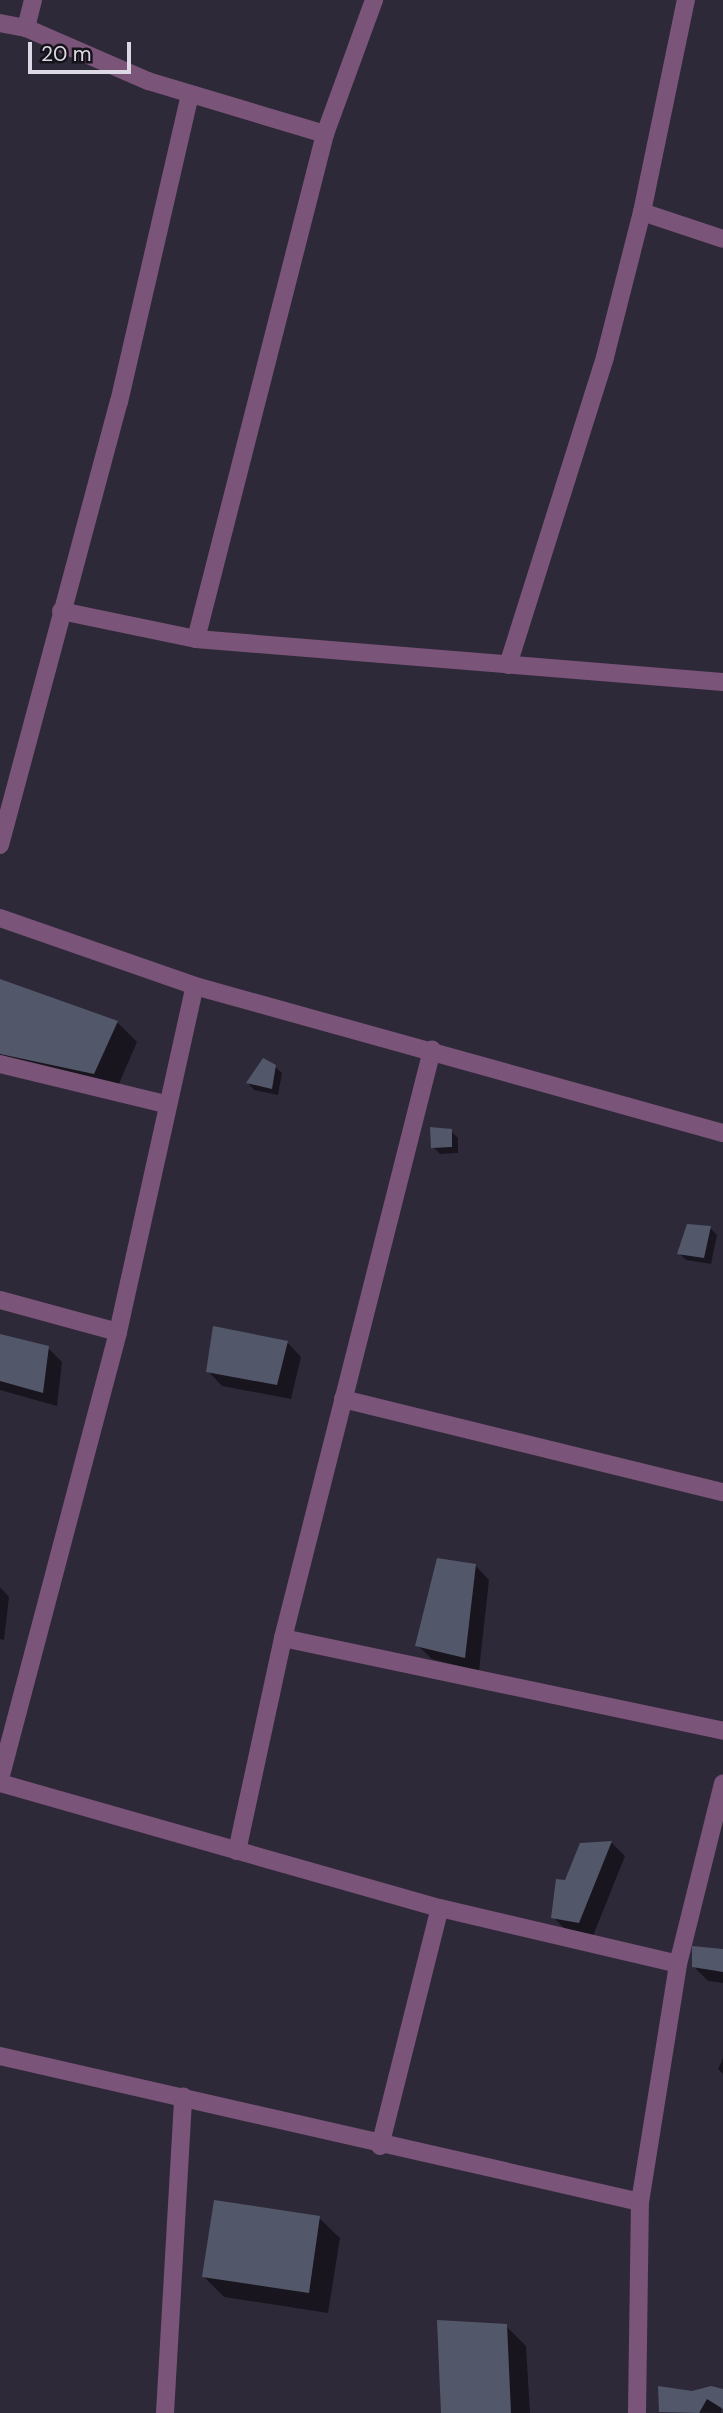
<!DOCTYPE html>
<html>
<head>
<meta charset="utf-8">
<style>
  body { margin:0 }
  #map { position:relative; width:723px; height:2413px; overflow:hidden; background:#2e2939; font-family:"DM Sans",sans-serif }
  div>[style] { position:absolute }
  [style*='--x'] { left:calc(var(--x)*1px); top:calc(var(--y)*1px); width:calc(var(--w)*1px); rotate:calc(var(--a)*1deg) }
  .shadow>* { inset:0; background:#0007 }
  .building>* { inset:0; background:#52576a }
  .minor>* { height:18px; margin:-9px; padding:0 9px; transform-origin:9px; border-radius:9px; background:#7b5479 }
  .tertiary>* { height:18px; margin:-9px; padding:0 9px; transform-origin:9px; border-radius:9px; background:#7b5479 }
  span { translate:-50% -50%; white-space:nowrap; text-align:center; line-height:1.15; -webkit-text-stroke:5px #15131a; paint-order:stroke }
  .scale { position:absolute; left:28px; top:42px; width:103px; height:32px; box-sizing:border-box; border:4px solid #ddd9e4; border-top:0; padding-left:9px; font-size:21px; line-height:24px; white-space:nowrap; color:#ddd9e4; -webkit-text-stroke:5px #15131a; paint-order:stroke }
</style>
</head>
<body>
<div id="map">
  <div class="shadow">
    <div style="clip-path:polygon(0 981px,117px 1022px,137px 1042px,115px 1093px,0 1069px)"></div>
    <div style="clip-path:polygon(274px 1066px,282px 1073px,278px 1095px,254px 1090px,248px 1083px)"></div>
    <div style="clip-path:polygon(451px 1131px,458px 1138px,458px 1153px,440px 1154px,433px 1147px)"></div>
    <div style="clip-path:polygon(710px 1228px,717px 1235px,711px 1264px,686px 1260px,679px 1253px)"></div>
    <div style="clip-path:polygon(0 1335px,48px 1348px,62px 1362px,57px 1406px,0 1390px)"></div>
    <div style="clip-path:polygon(287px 1342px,301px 1357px,291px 1399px,222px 1386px,208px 1371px)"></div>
    <div style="clip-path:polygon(475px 1565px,489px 1580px,479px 1671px,432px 1659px,417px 1645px)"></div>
    <div style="clip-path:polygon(0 1587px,9px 1597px,4px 1640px,0 1639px)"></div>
    <div style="clip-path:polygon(612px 1843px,625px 1856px,593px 1936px,567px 1931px,553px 1917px,582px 1845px)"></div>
    <div style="clip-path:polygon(723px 1954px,723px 1983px,708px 1981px,693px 1966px)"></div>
    <div style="clip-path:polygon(723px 2058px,723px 2074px,718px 2069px)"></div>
    <div style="clip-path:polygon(319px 2218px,340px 2238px,328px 2313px,224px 2297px,204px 2277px)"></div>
    <div style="clip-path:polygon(506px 2326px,526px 2346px,530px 2413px,442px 2413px)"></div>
    <div style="clip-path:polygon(723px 2391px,721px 2413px,661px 2412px,692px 2393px)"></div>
  </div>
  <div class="building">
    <div style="clip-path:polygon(0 979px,118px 1021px,94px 1074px,0 1054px)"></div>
    <div style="clip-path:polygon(263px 1058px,276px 1065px,272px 1089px,246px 1083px)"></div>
    <div style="clip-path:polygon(430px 1127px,452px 1129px,452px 1147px,431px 1148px)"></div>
    <div style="clip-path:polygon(687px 1224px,711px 1226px,704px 1258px,677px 1254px)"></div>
    <div style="clip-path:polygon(213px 1326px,288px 1341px,277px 1385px,206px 1372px)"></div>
    <div style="clip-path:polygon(0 1334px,49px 1346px,43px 1393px,0 1381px)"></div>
    <div style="clip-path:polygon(437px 1558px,476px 1564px,465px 1658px,415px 1646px)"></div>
    <div style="clip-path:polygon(612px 1841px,579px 1923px,551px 1918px,556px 1879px,565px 1880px,580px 1843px)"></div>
    <div style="clip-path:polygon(692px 1946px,723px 1949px,723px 1972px,692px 1967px)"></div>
    <div style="clip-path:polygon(214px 2200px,320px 2216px,309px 2293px,202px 2277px)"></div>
    <div style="clip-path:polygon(437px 2320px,507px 2324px,511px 2413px,441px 2413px)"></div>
    <div style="clip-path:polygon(658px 2386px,692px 2391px,711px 2386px,723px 2389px,723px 2409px,707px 2399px,699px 2413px,659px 2412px)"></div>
  </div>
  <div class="minor">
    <div style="--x:0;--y:23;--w:26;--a:11"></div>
    <div style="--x:26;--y:28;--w:133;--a:23.5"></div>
    <div style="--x:148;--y:81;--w:185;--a:16.7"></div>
    <div style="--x:26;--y:28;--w:29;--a:-76"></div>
    <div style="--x:642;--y:212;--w:85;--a:18.4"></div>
    <div style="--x:61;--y:611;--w:138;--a:11.7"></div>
    <div style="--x:196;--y:639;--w:529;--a:4.66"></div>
    <div style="--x:196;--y:639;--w:521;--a:-75.67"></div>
    <div style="--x:325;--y:134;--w:143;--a:-69.9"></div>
    <div style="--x:508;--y:665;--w:323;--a:-72.5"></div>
    <div style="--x:605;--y:357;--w:150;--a:-75.7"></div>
    <div style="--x:642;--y:212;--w:217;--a:-78.3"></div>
    <div style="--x:0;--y:845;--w:459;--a:-75"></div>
    <div style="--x:119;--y:402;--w:316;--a:-77"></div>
    <div style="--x:0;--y:1064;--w:170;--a:13.6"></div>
    <div style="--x:0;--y:1300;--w:122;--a:15.2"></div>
    <div style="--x:343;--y:1399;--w:391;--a:13.8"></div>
    <div style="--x:283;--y:1638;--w:450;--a:11.9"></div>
    <div style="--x:0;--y:1779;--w:462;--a:-75.2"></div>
    <div style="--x:118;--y:1332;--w:354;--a:-77.5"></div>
    <div style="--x:0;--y:1783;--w:457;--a:15.9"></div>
    <div style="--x:440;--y:1908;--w:244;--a:13.2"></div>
    <div style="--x:237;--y:1851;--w:218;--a:-77.8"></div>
    <div style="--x:283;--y:1638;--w:607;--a:-75.78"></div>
    <div style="--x:0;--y:2056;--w:656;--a:12.85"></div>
    <div style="--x:380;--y:2146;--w:245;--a:-75.9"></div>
    <div style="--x:165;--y:2413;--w:317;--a:-86.7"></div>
    <div style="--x:637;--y:2413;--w:211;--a:-89.2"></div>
    <div style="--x:640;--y:2202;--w:241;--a:-80.9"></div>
    <div style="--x:678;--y:1964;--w:186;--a:-76"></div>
  </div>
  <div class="tertiary">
    <div style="--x:0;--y:918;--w:207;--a:19.2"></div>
    <div style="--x:195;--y:986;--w:548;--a:15.56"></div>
  </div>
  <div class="scale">20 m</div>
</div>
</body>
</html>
